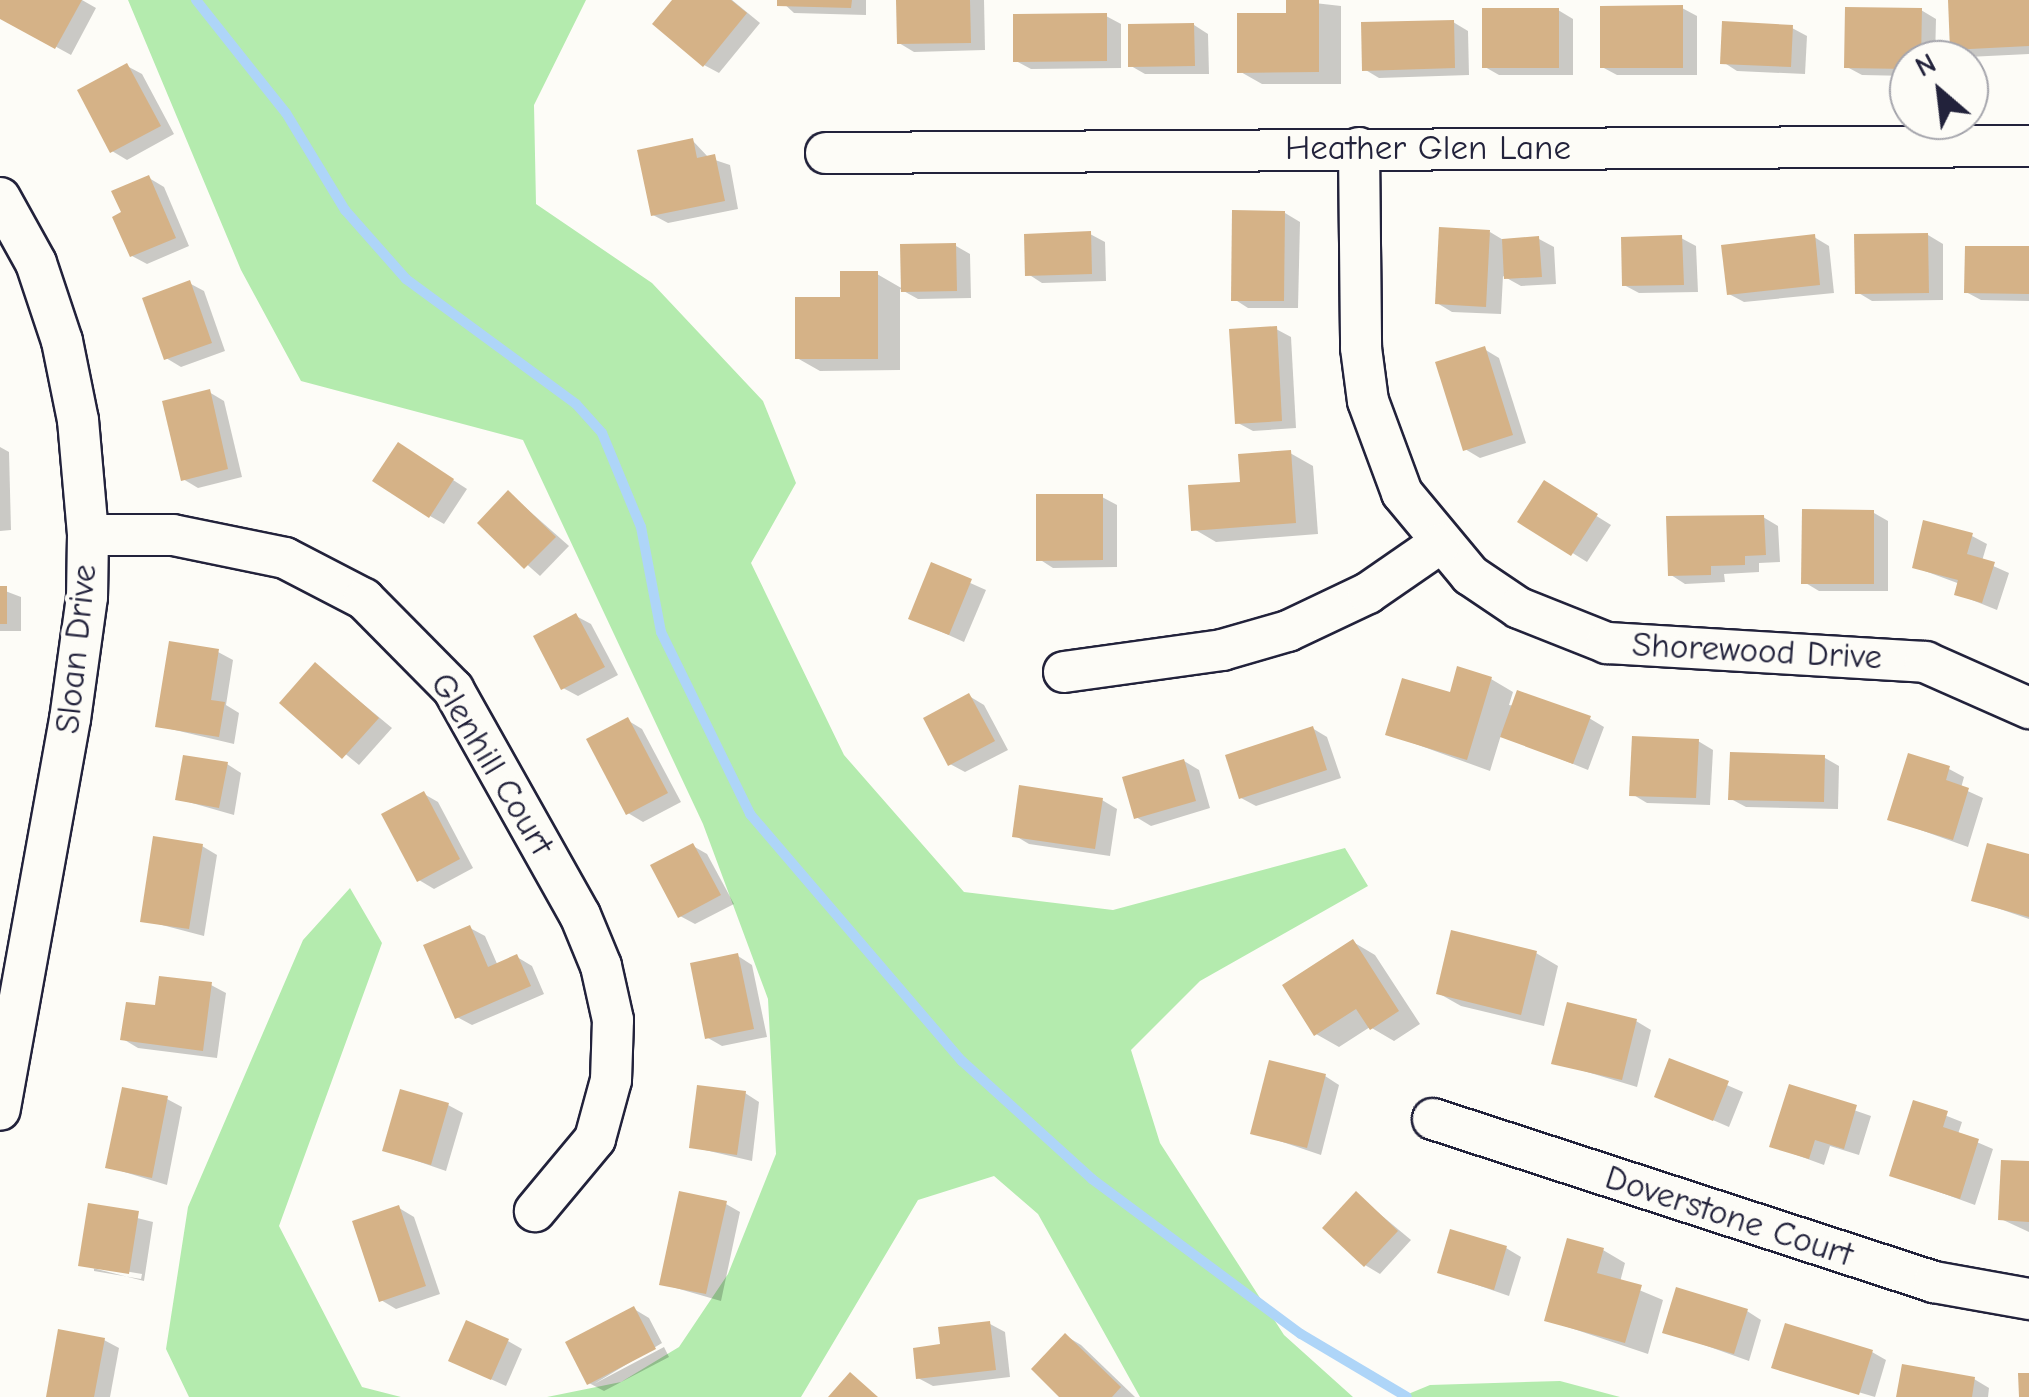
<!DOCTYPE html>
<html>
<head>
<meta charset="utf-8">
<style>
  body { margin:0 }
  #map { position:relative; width:2029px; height:1397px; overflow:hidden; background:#fdfcf7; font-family:"Comic Neue",sans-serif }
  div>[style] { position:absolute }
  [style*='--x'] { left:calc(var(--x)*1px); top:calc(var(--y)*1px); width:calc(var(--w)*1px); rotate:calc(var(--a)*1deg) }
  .green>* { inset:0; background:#b4ebae }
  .shadow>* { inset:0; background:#0003 }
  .stream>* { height:10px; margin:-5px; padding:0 5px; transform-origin:5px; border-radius:5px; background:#aed5f8 }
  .building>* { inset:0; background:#d5b287 }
  .roads { filter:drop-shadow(2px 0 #22223b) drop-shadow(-2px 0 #22223b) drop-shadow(0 2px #22223b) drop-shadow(0 -2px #22223b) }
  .street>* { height:40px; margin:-20px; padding:0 20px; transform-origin:20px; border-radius:20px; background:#fdfcf7 }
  span { translate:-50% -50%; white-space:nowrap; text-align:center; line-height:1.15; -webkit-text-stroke:9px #fdfcf7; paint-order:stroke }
  .street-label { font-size:35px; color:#22223b }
  .north { position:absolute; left:1889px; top:40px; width:100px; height:100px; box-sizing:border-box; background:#fdfcf7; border:2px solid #a5a5ac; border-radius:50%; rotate:332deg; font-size:28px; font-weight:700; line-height:40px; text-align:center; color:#22223b }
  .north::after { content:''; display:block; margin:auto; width:35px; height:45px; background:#22223b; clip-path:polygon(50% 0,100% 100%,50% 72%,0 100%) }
</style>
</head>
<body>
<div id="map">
  <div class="green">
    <div style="clip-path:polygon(128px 0,586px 0,534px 105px,536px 204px,652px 283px,763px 401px,796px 483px,751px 563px,844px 755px,964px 892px,1113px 910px,1345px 848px,1368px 886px,1200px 981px,1131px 1050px,1160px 1143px,1284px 1335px,1353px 1397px,1140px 1397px,1038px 1214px,994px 1176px,918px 1200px,801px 1397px,547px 1397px,621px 1382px,679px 1347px,728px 1274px,776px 1154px,768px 999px,703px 824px,523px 440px,301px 381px,241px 270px)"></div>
    <div style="clip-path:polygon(350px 888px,382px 943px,279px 1226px,362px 1387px,401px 1397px,189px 1397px,166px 1349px,188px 1207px,303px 940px)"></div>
    <div style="clip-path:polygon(1560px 1381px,1620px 1397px,1401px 1397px,1430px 1385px)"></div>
  </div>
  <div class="shadow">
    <div style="clip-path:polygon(0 0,82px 0,96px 8px,71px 55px,0 16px)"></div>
    <div style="clip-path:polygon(675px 0,732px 0,760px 23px,719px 73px,704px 65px)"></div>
    <div style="clip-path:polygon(780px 0,866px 0,866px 15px,794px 13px)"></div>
    <div style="clip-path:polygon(899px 0,984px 0,985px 50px,914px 52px,899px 43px)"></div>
    <div style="clip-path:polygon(1288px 0,1341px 6px,1341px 84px,1262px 84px,1239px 71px,1288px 15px)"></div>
    <div style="clip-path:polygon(1951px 0,2029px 0,2029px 54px,1968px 57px,1953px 48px)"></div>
    <div style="clip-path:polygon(1682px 8px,1697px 16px,1697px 75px,1617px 75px,1602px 67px)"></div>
    <div style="clip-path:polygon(1558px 10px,1573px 19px,1573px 75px,1499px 75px,1485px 67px)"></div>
    <div style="clip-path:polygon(1921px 10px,1936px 19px,1935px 60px,1909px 60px,1909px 76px,1862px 75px,1847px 67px)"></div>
    <div style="clip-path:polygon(1106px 16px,1121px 24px,1121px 68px,1031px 69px,1016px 61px)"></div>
    <div style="clip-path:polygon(1453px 22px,1468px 31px,1469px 75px,1379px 78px,1364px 69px)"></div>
    <div style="clip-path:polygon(1194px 25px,1208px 34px,1209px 74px,1145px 74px,1131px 66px)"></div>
    <div style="clip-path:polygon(1792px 28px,1807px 36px,1805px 74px,1737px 71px,1723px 62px)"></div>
    <div style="clip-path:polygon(127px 66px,142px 74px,174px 134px,127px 160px,112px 151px)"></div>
    <div style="clip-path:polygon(693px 141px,709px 158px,730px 165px,738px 209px,668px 223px,653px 215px)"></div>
    <div style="clip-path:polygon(149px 178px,164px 187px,189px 246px,147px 264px,132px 256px)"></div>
    <div style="clip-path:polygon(1285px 213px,1300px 222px,1298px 308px,1248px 308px,1234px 299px)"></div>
    <div style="clip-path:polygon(1490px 232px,1505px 241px,1539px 239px,1554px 247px,1556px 284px,1521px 286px,1503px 276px,1501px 314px,1452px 312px,1437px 303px)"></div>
    <div style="clip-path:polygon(1090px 234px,1105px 242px,1106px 281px,1042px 283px,1028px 274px)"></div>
    <div style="clip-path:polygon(1928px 235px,1943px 244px,1943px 300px,1872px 301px,1857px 292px)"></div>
    <div style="clip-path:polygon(1814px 237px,1829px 246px,1834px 293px,1744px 302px,1729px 294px)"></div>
    <div style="clip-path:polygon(1681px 238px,1696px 246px,1698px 292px,1639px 293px,1624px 285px)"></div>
    <div style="clip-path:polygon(956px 246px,970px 254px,971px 298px,918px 299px,900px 289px,900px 370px,820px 371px,797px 358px,842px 300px,877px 274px,903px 289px)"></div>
    <div style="clip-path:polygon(2029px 249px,2029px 301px,1981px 300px,1966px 292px)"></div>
    <div style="clip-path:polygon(189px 283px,204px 291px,225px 351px,181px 367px,166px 358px)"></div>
    <div style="clip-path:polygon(1276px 329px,1291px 337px,1296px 428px,1253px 431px,1238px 423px)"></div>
    <div style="clip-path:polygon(1484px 349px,1499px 358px,1526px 443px,1480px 458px,1465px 449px)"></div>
    <div style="clip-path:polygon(209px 392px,224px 401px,242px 477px,198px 488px,183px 479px)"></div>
    <div style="clip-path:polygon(0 447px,9px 452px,11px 530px,0 531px)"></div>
    <div style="clip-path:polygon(1290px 453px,1313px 466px,1318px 534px,1216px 542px,1194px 529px)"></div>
    <div style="clip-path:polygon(413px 454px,467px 489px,444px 524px,430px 516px)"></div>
    <div style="clip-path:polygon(1545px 484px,1611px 525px,1587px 562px,1521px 521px)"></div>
    <div style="clip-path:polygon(509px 493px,569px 546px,540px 576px,480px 523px)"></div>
    <div style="clip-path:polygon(1102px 497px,1117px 505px,1117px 567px,1053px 568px,1039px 559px)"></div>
    <div style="clip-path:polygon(1874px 513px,1888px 521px,1888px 591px,1819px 591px,1804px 582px)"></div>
    <div style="clip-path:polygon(1763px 517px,1778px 526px,1780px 562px,1759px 563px,1759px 572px,1724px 574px,1725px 582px,1685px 584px,1671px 575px)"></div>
    <div style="clip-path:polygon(1972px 536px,1987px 544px,1982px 561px,2009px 573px,1997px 610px,1957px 594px,1960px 584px,1914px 567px)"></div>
    <div style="clip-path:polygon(932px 566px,986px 590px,964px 642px,911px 618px)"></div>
    <div style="clip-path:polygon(0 589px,21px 597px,21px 631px,0 631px)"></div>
    <div style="clip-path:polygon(576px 616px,591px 624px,618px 675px,578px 696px,563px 688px)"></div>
    <div style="clip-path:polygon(218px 652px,233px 660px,226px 705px,239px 713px,234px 744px,158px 726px)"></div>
    <div style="clip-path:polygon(316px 665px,392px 728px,359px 765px,282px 702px)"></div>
    <div style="clip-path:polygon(1491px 679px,1513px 692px,1509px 705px,1589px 718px,1604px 727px,1588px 770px,1501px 735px,1490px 771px,1388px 734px)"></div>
    <div style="clip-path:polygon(969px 696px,984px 705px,1008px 750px,965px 772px,950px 764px)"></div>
    <div style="clip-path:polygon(627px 720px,642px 729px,681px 802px,643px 822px,628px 813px)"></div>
    <div style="clip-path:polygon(1312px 728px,1327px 737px,1341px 778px,1256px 806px,1241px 798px)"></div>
    <div style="clip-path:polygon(1698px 741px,1713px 750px,1710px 805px,1647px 803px,1632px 794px)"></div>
    <div style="clip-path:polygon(1909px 756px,1949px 769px,1964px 777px,1961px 788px,1983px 798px,1968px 847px,1890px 819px)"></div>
    <div style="clip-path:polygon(1825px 758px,1839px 766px,1838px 809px,1746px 807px,1731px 799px)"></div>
    <div style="clip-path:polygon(1184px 761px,1199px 770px,1210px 808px,1151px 826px,1136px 817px)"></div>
    <div style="clip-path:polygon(227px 764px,241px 773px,234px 815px,178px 799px)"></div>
    <div style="clip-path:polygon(424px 794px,438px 802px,473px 868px,434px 889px,419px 880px)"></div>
    <div style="clip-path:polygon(1102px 800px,1117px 809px,1110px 856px,1029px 844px,1014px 835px)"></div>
    <div style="clip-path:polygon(202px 846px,217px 855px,204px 936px,143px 920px)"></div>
    <div style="clip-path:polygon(693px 846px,707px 854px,734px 904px,695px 924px,680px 916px)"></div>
    <div style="clip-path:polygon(2029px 857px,2029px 919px,1974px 900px)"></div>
    <div style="clip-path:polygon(470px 928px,485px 936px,498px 966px,517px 957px,532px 966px,544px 994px,472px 1025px,457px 1017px)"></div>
    <div style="clip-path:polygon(1353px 942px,1375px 955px,1420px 1024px,1394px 1041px,1370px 1027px,1339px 1047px,1316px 1034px)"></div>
    <div style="clip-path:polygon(1536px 953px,1558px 966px,1544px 1026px,1461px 1006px,1438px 993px)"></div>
    <div style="clip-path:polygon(738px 956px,752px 965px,767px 1037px,722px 1046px,708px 1038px)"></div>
    <div style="clip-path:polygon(211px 985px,226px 993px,217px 1058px,138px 1048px,123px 1039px,157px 1008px)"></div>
    <div style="clip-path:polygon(1636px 1021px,1651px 1030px,1637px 1087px,1554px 1062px)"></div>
    <div style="clip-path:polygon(1671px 1061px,1743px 1092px,1729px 1127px,1657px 1096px)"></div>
    <div style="clip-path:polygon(1325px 1076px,1339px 1085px,1321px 1155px,1253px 1132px)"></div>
    <div style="clip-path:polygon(1790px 1088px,1871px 1116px,1859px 1155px,1830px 1146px,1824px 1165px,1772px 1146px)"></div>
    <div style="clip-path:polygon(745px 1093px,759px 1102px,752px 1161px,692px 1147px)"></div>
    <div style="clip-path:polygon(167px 1099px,182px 1107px,167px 1185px,108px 1167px)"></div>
    <div style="clip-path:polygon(1914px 1103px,1962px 1122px,1958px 1134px,1993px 1149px,1975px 1205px,1892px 1175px)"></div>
    <div style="clip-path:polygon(448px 1105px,463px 1113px,446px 1171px,385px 1150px)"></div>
    <div style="clip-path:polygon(2029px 1164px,2029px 1232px,2001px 1219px)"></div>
    <div style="clip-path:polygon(1357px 1195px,1411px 1240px,1380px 1274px,1365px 1265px)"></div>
    <div style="clip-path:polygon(726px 1204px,740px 1212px,721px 1301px,662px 1284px)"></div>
    <div style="clip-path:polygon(evenodd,90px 1206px,153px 1222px,144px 1281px,81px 1265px,90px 1206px,94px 1266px,142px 1274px,141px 1279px,94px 1271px,94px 1266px)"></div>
    <div style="clip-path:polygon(399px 1208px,414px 1217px,440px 1294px,396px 1309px,381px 1300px)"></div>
    <div style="clip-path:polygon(1506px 1248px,1521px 1257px,1509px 1296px,1440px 1272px)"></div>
    <div style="clip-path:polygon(1603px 1250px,1625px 1263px,1620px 1282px,1663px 1300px,1648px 1354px,1547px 1320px)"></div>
    <div style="clip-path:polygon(634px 1309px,649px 1318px,662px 1343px,594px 1384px,664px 1347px,669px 1357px,604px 1391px,589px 1383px)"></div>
    <div style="clip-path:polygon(1747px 1311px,1761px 1320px,1749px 1361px,1665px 1331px)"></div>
    <div style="clip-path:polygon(990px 1324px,1005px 1332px,1010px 1377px,933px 1386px,918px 1378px)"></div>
    <div style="clip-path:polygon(1066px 1336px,1081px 1345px,1135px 1397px,1063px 1397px)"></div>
    <div style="clip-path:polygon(104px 1340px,119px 1348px,110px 1397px,49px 1397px)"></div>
    <div style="clip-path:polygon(508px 1341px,522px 1349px,506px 1386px,466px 1368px)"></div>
    <div style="clip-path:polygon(1872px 1352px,1886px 1360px,1875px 1397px,1774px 1367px)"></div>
    <div style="clip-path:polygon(1974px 1379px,1989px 1388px,1988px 1397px,1899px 1397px)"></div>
  </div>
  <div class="stream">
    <div style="--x:196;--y:0;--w:144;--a:51.5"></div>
    <div style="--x:286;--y:113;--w:114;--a:58.7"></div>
    <div style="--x:345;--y:210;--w:92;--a:48.5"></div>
    <div style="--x:406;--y:279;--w:211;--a:36.3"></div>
    <div style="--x:576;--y:404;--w:39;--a:48"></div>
    <div style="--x:602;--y:433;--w:102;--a:67.5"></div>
    <div style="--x:641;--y:527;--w:107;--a:79.2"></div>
    <div style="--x:661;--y:632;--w:203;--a:63.9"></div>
    <div style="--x:750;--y:814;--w:326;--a:49.4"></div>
    <div style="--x:962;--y:1061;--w:176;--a:42.2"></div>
    <div style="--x:1092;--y:1179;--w:260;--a:36.6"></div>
    <div style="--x:1301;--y:1334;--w:123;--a:30.7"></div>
  </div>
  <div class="building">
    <div style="clip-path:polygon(0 0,82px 0,55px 49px,0 19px)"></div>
    <div style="clip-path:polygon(672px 0,731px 0,747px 13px,703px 67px,652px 24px)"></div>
    <div style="clip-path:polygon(777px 0,852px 0,851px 8px,777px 6px)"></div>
    <div style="clip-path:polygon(896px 0,970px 0,971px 43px,897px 44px)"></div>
    <div style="clip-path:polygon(1286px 0,1319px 0,1319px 72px,1237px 73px,1237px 13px,1286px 13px)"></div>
    <div style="clip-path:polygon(1948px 0,2029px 0,2029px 46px,1950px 50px)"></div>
    <div style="clip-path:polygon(1683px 5px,1683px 68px,1600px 68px,1600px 6px)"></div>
    <div style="clip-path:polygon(1845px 7px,1922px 8px,1921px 60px,1909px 60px,1909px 69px,1844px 68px)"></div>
    <div style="clip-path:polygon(1482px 8px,1559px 8px,1559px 68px,1482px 68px)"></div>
    <div style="clip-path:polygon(1107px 13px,1107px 61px,1013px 62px,1013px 14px)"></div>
    <div style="clip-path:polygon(1454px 20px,1455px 68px,1362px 71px,1361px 22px)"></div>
    <div style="clip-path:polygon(1722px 21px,1793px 25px,1791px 67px,1720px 64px)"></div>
    <div style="clip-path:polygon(1194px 23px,1195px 66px,1128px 67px,1128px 24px)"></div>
    <div style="clip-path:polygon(127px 63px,161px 126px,110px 153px,77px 90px)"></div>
    <div style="clip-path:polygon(693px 138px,697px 158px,715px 154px,725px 201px,651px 216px,637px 150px)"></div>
    <div style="clip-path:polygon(149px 175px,176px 238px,130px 257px,112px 217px,121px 212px,111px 191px)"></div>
    <div style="clip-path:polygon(1232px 210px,1285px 211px,1284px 301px,1231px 301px)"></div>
    <div style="clip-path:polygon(1439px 227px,1490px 230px,1486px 307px,1435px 304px)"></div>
    <div style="clip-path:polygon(1091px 231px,1092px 274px,1025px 276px,1024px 234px)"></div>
    <div style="clip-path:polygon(1928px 233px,1929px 293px,1855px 294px,1854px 234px)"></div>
    <div style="clip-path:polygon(1815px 234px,1820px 285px,1727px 295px,1721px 245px)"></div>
    <div style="clip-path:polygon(1682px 235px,1684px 285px,1622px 286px,1621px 237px)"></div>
    <div style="clip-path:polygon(1539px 236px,1542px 277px,1504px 279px,1502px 239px)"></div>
    <div style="clip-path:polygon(956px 243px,957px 291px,901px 292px,900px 244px)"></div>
    <div style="clip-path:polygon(1965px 246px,2029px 246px,2029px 294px,1964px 293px)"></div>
    <div style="clip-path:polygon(840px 271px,878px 271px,878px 359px,795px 359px,795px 297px,840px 297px)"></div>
    <div style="clip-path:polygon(190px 280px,212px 343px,164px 360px,142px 298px)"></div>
    <div style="clip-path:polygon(1277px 326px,1282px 421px,1235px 424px,1229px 329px)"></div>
    <div style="clip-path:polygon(1485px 346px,1513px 435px,1463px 451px,1435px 362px)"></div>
    <div style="clip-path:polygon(210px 389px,228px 469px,181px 481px,162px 401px)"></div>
    <div style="clip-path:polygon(398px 442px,454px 479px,429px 518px,372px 481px)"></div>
    <div style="clip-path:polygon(1291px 450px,1296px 523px,1191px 531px,1188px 485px,1240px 482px,1238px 454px)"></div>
    <div style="clip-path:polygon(1544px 480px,1598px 514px,1571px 556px,1517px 522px)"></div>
    <div style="clip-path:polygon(508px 490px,556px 537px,524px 569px,477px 523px)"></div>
    <div style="clip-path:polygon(1036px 494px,1103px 494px,1103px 560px,1036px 561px)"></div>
    <div style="clip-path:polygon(1802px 509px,1874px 510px,1874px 584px,1801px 584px)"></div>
    <div style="clip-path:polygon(1764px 515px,1766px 555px,1745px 556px,1745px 565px,1711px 566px,1711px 575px,1668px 576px,1666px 516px)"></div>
    <div style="clip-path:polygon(1923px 520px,1973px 533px,1967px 554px,1995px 562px,1982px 603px,1954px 595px,1958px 580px,1912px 568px)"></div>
    <div style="clip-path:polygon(931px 562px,972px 579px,949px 635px,908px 619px)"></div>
    <div style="clip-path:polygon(0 586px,7px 586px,7px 624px,0 624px)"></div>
    <div style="clip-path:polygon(576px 613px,605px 667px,561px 690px,533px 636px)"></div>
    <div style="clip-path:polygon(169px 641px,219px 649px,211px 700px,225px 702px,219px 737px,155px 727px)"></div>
    <div style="clip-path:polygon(315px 662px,379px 718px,342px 759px,279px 703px)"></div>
    <div style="clip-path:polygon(1457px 666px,1492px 677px,1467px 760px,1385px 735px,1402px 678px,1450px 692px)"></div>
    <div style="clip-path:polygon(1517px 690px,1591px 716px,1573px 764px,1500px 737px)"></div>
    <div style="clip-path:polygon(969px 693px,995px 741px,948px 766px,923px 718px)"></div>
    <div style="clip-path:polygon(628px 717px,668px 793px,626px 815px,586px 739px)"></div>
    <div style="clip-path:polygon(1313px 726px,1327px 770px,1239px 799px,1225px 755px)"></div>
    <div style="clip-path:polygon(1632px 736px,1699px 739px,1696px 798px,1629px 796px)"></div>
    <div style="clip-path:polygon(1730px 752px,1825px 755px,1824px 802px,1728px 800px)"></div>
    <div style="clip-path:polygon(1908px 753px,1950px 766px,1946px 780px,1969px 788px,1953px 840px,1887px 820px)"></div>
    <div style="clip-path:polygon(183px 755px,228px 762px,219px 808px,175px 800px)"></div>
    <div style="clip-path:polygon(1184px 759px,1196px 801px,1134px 819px,1122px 777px)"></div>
    <div style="clip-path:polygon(1019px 785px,1103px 798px,1095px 849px,1012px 837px)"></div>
    <div style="clip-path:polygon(424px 791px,460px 859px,417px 882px,381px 814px)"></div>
    <div style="clip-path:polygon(153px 836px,203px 844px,189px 929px,140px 922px)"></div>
    <div style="clip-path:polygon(693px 843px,721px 895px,678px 918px,650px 865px)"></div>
    <div style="clip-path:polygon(1987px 843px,2029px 854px,2029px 917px,1971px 901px)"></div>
    <div style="clip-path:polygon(470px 925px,488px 967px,517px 954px,531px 986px,455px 1019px,423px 945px)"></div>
    <div style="clip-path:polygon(1451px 930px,1537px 951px,1521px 1015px,1436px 994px)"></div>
    <div style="clip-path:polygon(1353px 939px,1399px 1011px,1370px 1030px,1356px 1009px,1314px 1036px,1282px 985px)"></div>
    <div style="clip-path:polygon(738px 953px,754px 1029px,705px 1039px,690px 963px)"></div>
    <div style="clip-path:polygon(159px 976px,212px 982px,203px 1051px,120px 1040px,126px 1002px,155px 1005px)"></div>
    <div style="clip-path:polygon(1567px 1002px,1637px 1019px,1622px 1080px,1551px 1064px)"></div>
    <div style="clip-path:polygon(1669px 1058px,1729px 1081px,1713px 1121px,1654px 1097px)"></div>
    <div style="clip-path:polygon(1269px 1060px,1326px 1074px,1307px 1148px,1250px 1134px)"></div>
    <div style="clip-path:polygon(1789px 1084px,1857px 1105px,1844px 1149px,1815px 1140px,1809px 1159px,1769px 1147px)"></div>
    <div style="clip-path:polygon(697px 1085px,746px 1091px,737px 1155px,689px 1148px)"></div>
    <div style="clip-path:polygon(122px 1087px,168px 1096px,152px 1178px,105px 1168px)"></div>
    <div style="clip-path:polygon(400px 1089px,449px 1103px,431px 1165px,382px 1151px)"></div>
    <div style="clip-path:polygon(1913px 1100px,1948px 1111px,1943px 1127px,1979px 1139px,1960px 1199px,1889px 1176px)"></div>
    <div style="clip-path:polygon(2001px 1160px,2029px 1161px,2029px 1222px,1998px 1220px)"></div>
    <div style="clip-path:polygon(679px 1191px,727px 1201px,706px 1294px,659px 1285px)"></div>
    <div style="clip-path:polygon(1356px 1191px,1398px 1231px,1364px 1267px,1322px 1228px)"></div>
    <div style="clip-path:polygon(88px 1203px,139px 1211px,129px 1274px,78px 1266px)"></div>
    <div style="clip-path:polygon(399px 1205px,426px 1286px,379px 1302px,352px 1221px)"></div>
    <div style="clip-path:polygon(1450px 1229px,1507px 1246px,1494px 1290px,1437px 1273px)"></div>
    <div style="clip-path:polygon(1567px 1238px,1604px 1248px,1597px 1273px,1642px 1285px,1625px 1343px,1544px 1321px)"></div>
    <div style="clip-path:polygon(1676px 1287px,1748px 1309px,1734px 1354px,1662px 1333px)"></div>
    <div style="clip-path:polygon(634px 1306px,656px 1349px,587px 1385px,565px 1342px)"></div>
    <div style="clip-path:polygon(466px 1320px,509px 1339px,491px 1380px,448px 1361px)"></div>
    <div style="clip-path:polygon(990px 1321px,996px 1370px,916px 1379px,913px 1348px,940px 1344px,938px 1327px)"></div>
    <div style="clip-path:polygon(1785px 1323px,1873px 1350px,1859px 1395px,1771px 1368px)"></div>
    <div style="clip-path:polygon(58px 1329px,105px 1338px,94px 1397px,46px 1397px)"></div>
    <div style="clip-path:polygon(1065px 1333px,1121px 1387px,1112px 1397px,1059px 1397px,1031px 1369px)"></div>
    <div style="clip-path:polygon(1902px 1364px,1975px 1377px,1972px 1397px,1896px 1397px)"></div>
    <div style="clip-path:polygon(850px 1372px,878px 1397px,828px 1397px)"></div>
    <div style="clip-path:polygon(2018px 1373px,2029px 1373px,2029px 1397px,2019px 1397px)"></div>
  </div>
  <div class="roads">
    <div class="street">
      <div style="--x:1359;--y:148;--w:200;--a:89.4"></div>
      <div style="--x:1361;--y:348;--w:53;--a:82.5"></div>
      <div style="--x:1368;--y:401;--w:98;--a:69.7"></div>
      <div style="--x:1402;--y:493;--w:107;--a:50.3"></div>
      <div style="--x:1470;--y:575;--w:59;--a:34"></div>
      <div style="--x:1519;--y:608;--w:95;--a:21.7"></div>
      <div style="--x:1607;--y:643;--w:319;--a:3.4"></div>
      <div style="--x:1925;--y:662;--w:114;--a:23.9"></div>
      <div style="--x:826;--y:153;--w:1203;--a:-0.33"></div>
      <div style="--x:0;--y:198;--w:74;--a:61"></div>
      <div style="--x:36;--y:263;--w:82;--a:71.6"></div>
      <div style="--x:62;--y:341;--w:81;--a:78.6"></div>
      <div style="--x:78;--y:420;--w:115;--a:85"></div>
      <div style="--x:88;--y:535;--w:62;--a:90.9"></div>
      <div style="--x:87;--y:597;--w:123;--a:97.9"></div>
      <div style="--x:70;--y:719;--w:397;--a:100.2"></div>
      <div style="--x:88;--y:535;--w:85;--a:0"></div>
      <div style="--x:173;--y:535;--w:114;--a:11.6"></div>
      <div style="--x:285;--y:558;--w:89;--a:27.4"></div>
      <div style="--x:364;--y:599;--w:127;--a:45.3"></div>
      <div style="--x:453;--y:689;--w:259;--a:60.7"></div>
      <div style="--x:580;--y:915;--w:55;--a:67.6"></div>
      <div style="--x:601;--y:966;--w:55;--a:77.5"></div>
      <div style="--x:613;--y:1020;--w:60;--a:91.9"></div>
      <div style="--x:611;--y:1080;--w:61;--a:105.2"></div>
      <div style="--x:595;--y:1139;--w:94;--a:129.8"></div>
      <div style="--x:1064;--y:672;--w:160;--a:-7.9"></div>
      <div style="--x:1222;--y:650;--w:69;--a:-16.1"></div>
      <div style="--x:1288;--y:631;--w:89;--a:-25.4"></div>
      <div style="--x:1368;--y:593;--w:86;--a:-34.6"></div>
      <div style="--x:1433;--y:1119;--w:527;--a:18.02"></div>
      <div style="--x:1934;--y:1282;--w:97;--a:10.1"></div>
    </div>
  </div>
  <div class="street-label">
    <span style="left:1428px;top:148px">Heather Glen Lane</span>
    <span style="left:76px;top:649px;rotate:-84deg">Sloan Drive</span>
    <span style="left:1757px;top:651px;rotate:3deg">Shorewood Drive</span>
    <span style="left:492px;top:764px;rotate:59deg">Glenhill Court</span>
    <span style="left:1729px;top:1216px;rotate:18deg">Doverstone Court</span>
  </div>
  <div class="north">N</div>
</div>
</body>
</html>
